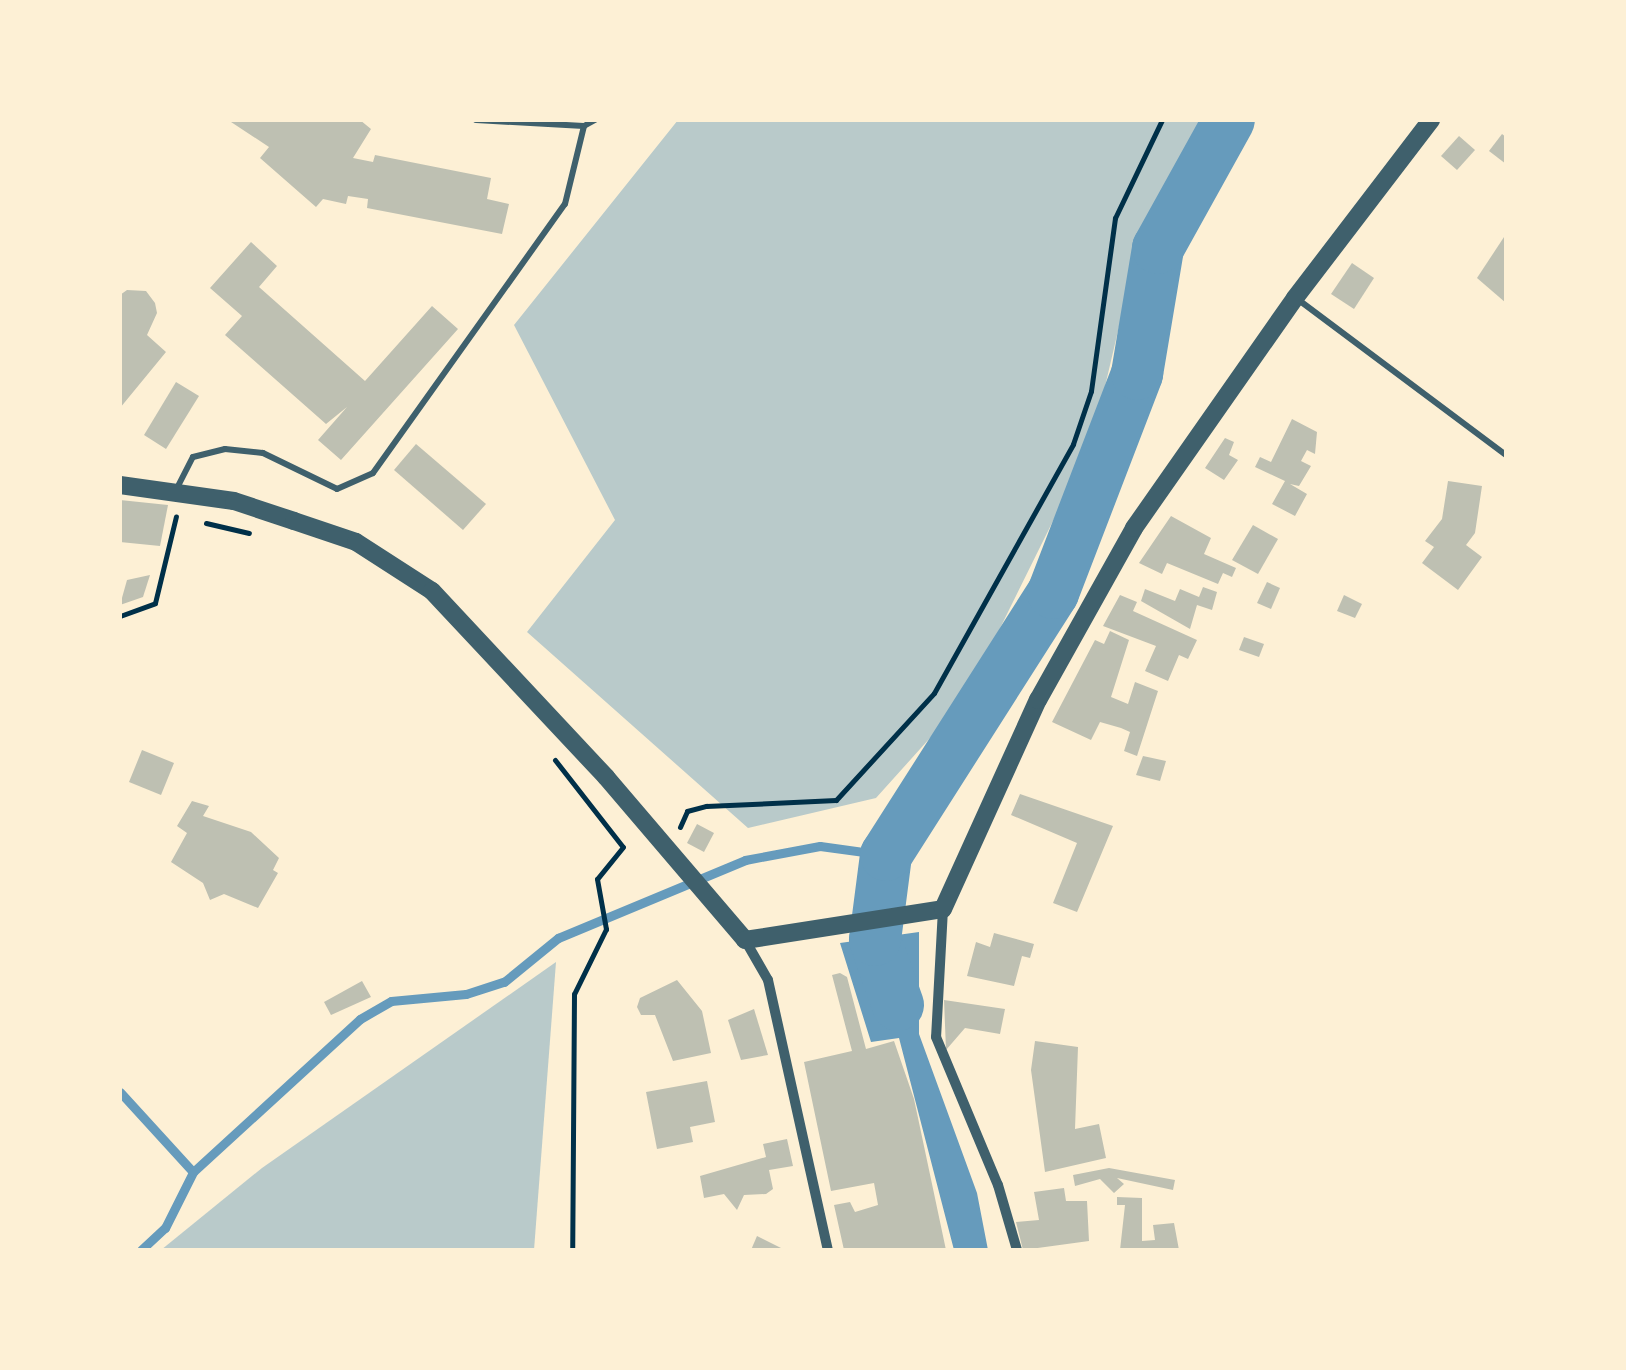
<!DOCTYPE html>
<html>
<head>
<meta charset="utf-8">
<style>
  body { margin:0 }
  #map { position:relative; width:1626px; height:1370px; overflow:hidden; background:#fdf0d5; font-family:"Roboto Serif",serif }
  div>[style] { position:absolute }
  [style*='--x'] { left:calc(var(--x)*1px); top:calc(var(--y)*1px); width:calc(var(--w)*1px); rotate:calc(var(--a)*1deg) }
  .green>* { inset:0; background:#b9caca }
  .water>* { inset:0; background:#669bbc }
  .stream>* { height:9px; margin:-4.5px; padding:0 4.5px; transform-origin:4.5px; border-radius:4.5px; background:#669bbc }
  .river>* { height:52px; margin:-26px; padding:0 26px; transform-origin:26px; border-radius:26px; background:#669bbc }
  .building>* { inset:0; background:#bec0b2 }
  .path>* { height:5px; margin:-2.5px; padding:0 2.5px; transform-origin:2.5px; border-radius:2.5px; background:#003049 }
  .service>* { height:6px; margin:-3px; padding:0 3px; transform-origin:3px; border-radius:3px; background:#3f606c }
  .minor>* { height:10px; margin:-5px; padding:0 5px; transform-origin:5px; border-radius:5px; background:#3f606c }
  .tertiary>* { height:18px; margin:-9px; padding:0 9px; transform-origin:9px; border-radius:9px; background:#3f606c }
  span { translate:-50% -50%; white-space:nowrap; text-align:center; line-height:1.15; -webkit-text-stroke:8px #fdf0d5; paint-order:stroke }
  .frame { position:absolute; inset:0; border:122px solid #fdf0d5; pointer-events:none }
</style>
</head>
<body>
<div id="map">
  <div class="green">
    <div style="clip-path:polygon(678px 120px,1214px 120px,1136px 254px,1092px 442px,965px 699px,876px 798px,748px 828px,527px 632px,615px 520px,514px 325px)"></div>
    <div style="clip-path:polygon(556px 962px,534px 1250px,161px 1250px,262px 1168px)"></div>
  </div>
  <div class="water">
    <div style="clip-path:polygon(919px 932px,919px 1034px,977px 1193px,988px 1250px,954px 1250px,899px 1038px,871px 1042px,840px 943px)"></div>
  </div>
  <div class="stream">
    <div style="--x:120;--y:1092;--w:108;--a:47.6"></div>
    <div style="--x:141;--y:1250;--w:33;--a:-43"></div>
    <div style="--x:165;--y:1228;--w:63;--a:-63.4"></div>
    <div style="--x:193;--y:1172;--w:226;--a:-42.5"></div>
    <div style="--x:360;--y:1019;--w:36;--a:-30"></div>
    <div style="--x:391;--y:1001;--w:75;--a:-5.3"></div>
    <div style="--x:466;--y:994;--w:40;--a:-18"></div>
    <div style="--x:504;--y:982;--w:70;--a:-39.2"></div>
    <div style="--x:558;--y:938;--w:203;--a:-22.6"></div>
    <div style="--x:745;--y:860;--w:76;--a:-10.6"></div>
    <div style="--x:820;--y:846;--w:67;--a:7.8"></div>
  </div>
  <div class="river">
    <div style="--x:898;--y:1005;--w:69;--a:-109.5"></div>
    <div style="--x:875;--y:940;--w:86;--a:-82.6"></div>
    <div style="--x:886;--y:855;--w:311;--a:-57.5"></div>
    <div style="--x:1053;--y:593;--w:235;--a:-69"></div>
    <div style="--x:1137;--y:374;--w:128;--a:-80.5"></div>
    <div style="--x:1158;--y:248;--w:146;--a:-61"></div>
  </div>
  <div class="building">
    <div style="clip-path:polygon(228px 120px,360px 120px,371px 129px,353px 158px,373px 162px,375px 155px,491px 178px,487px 199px,509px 204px,502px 234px,367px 208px,368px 199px,348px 196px,346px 204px,323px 199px,316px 207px,260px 158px,269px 147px)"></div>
    <div style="clip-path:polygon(1502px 134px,1506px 137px,1506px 164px,1489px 151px)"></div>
    <div style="clip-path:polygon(1459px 136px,1475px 150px,1457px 170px,1441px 156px)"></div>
    <div style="clip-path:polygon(1506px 234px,1506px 303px,1477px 278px)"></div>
    <div style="clip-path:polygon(251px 242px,277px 266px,259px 287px,365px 381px,432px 306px,458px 329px,341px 460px,318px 440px,347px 407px,326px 424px,225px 335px,242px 316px,210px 288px)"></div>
    <div style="clip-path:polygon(1352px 263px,1374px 278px,1354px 309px,1331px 294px)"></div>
    <div style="clip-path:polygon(127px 290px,146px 291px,155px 303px,157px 313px,147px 335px,166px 352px,120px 408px,120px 295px)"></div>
    <div style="clip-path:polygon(176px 382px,199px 396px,166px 449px,144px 435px)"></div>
    <div style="clip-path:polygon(1292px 419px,1317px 432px,1315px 454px,1307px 450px,1301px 461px,1311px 466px,1299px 486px,1290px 484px,1307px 494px,1295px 516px,1272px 504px,1285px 481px,1255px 467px,1260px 457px,1271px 462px)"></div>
    <div style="clip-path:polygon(1225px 438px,1234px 442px,1229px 455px,1238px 460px,1224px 480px,1205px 468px)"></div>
    <div style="clip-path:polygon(416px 444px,486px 504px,463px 530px,394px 470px)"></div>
    <div style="clip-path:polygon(1448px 481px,1482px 486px,1475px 533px,1466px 545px,1482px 557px,1458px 590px,1422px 563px,1434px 547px,1425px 541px,1442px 519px)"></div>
    <div style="clip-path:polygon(120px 500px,168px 505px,160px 546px,120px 542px)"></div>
    <div style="clip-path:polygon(1171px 516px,1211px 538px,1204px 554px,1236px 568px,1232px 577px,1223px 573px,1218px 584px,1167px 563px,1162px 574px,1139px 563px)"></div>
    <div style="clip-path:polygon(1253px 525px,1278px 539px,1258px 574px,1232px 560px)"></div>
    <div style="clip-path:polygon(150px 575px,143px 597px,120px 605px,127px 580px)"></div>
    <div style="clip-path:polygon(1267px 582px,1280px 588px,1271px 609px,1257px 603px)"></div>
    <div style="clip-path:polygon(1203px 587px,1217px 592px,1212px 610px,1197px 605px,1190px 629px,1141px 601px,1145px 589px,1175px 601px,1180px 589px,1199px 597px)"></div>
    <div style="clip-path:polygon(1120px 595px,1137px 602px,1133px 611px,1197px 640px,1188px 659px,1179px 655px,1168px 681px,1145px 671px,1156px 646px,1103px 626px)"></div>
    <div style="clip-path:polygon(1344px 595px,1362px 604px,1355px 618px,1337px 611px)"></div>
    <div style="clip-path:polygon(1110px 631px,1129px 640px,1111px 697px,1128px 704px,1135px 682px,1158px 691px,1137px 756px,1124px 751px,1130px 732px,1121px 728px,1100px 722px,1091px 740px,1052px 722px,1095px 640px,1104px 644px)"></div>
    <div style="clip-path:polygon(1244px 637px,1264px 644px,1259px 657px,1239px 650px)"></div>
    <div style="clip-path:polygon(142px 750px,174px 763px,161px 795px,129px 782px)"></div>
    <div style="clip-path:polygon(1143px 756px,1166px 761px,1160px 781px,1136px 775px)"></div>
    <div style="clip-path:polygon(1020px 794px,1113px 826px,1077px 912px,1053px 903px,1077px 843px,1011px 815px)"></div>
    <div style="clip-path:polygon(192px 801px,209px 806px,203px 816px,251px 832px,279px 858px,273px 870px,278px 873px,258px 908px,224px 894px,210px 900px,203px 883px,171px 862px,187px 833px,177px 826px)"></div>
    <div style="clip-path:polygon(697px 824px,714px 833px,704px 852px,687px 843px)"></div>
    <div style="clip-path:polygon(994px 933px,1034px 944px,1030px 958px,1022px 956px,1014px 986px,967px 976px,976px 942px,990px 947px)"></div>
    <div style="clip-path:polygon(840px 973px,847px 977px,866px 1049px,894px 1041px,914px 1099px,946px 1250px,844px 1250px,834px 1205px,850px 1202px,855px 1212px,878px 1205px,874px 1183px,831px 1191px,804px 1062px,852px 1051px,832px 975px)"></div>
    <div style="clip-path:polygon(677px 980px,702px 1011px,711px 1053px,673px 1061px,655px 1015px,641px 1015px,637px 1007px,640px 998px)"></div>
    <div style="clip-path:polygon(362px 981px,371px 997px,331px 1015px,324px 1002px)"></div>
    <div style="clip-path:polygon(944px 1000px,1005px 1009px,1000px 1034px,965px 1028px,946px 1050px)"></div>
    <div style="clip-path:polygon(754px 1009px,768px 1055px,741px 1060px,728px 1020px)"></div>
    <div style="clip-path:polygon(1035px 1041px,1078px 1047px,1075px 1129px,1099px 1124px,1106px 1158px,1045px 1172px,1031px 1070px)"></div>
    <div style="clip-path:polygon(707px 1081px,715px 1122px,690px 1127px,693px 1142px,657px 1149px,646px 1092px)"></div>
    <div style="clip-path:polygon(787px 1139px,793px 1166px,769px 1170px,773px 1189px,766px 1194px,744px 1195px,737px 1210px,724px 1194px,704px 1198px,700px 1176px,766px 1157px,763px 1144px)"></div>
    <div style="clip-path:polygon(1109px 1168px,1175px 1180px,1173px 1190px,1117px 1178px,1124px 1184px,1114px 1193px,1100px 1179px,1075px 1186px,1073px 1175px)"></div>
    <div style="clip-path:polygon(1064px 1188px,1066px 1201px,1087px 1201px,1089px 1241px,1023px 1250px,1016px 1222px,1039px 1220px,1034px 1192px)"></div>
    <div style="clip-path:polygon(1117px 1197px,1142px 1198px,1142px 1241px,1155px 1240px,1153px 1225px,1174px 1223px,1179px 1250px,1120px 1250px,1125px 1205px,1117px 1205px)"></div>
    <div style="clip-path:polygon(757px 1236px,785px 1250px,751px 1250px)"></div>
  </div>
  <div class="path">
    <div style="--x:206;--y:523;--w:44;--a:13.1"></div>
    <div style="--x:120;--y:616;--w:37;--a:-20"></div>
    <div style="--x:155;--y:603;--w:89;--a:-76.4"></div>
    <div style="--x:555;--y:760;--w:110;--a:52"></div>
    <div style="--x:623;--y:847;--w:41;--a:129.1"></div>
    <div style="--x:597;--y:879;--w:51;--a:79.8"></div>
    <div style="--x:606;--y:929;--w:72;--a:116.2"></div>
    <div style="--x:574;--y:994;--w:256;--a:90.4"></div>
    <div style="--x:680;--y:827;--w:17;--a:-66"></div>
    <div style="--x:687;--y:811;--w:20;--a:-15"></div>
    <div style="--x:706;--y:806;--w:130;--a:-2.6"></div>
    <div style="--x:836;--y:800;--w:145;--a:-47.5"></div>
    <div style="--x:934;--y:693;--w:285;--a:-60.8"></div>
    <div style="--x:1073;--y:444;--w:56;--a:-71.2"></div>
    <div style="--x:1091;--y:391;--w:175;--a:-82.1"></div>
    <div style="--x:1115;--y:218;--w:109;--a:-64.4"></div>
  </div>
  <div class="service">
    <div style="--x:476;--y:120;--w:108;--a:3.2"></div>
    <div style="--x:1296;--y:298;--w:262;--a:36.8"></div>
    <div style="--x:175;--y:492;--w:39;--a:-63"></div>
    <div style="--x:193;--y:457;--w:33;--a:-14"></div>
    <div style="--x:225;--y:449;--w:38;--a:6"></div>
    <div style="--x:263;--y:453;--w:82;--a:25.9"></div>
    <div style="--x:337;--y:489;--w:39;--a:-24"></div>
    <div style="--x:373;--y:473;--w:330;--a:-54.5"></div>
    <div style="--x:565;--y:204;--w:80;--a:-76.3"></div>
    <div style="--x:584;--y:126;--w:13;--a:-29"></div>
  </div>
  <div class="minor">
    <div style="--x:943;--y:909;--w:128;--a:93.1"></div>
    <div style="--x:936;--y:1037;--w:160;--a:67.3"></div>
    <div style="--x:998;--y:1185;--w:68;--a:73.7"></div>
    <div style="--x:745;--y:940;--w:46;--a:60.1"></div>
    <div style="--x:768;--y:980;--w:277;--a:77.5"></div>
  </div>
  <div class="tertiary">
    <div style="--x:120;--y:485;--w:115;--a:8"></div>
    <div style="--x:234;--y:501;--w:63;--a:18.4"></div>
    <div style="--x:294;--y:521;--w:65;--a:18.7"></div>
    <div style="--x:356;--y:542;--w:90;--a:32.8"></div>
    <div style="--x:432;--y:591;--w:255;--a:46.9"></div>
    <div style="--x:606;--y:777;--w:214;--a:49.5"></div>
    <div style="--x:745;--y:940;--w:200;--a:-8.9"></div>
    <div style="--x:943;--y:909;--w:230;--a:-65.6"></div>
    <div style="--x:1038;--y:700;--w:197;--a:-60.8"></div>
    <div style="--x:1134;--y:528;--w:281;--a:-55"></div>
    <div style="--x:1295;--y:298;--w:224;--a:-52.6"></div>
  </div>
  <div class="frame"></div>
</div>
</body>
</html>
